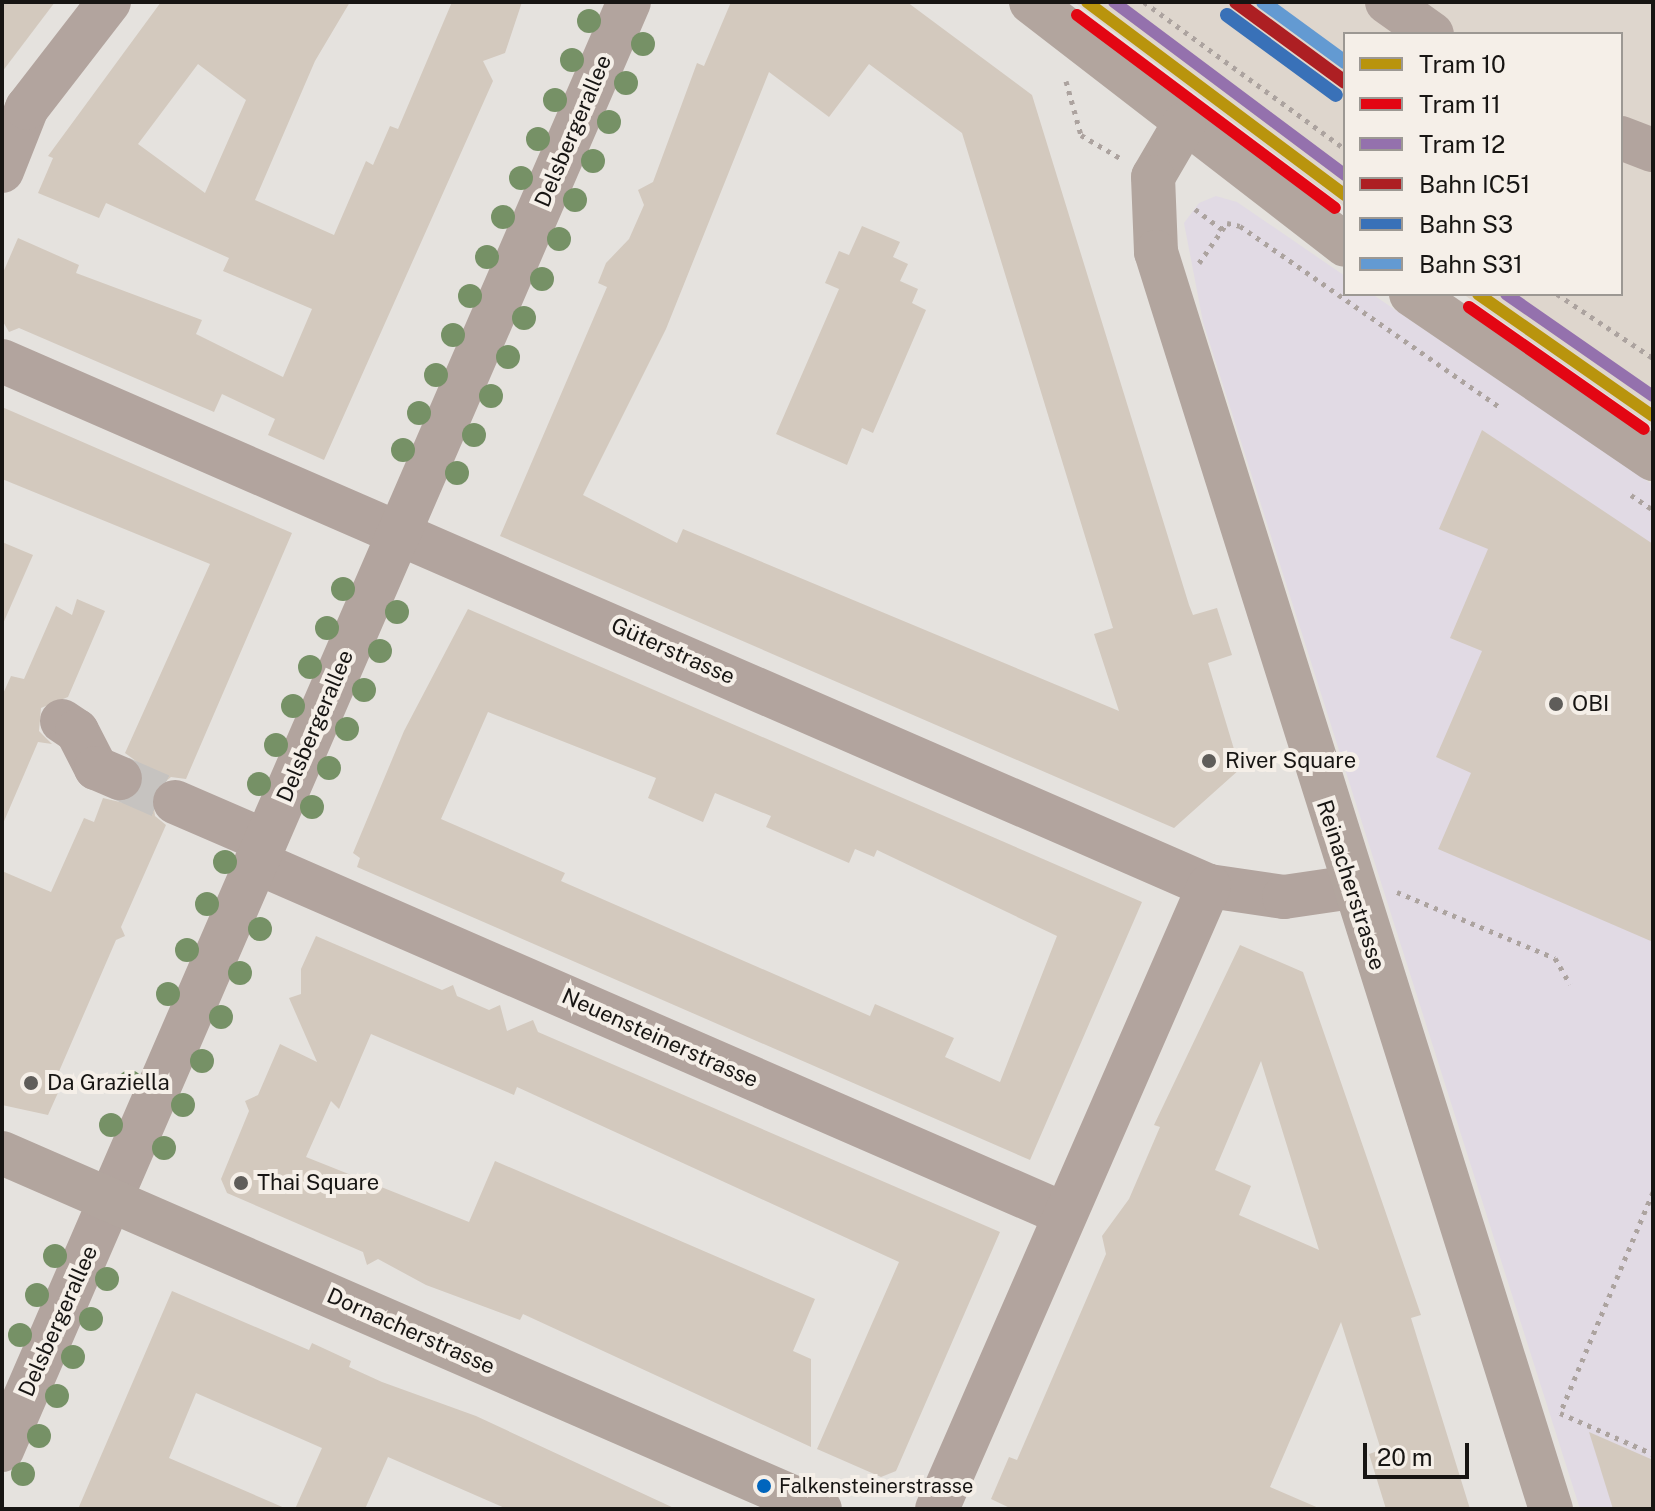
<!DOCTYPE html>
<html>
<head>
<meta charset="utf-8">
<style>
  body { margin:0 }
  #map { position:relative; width:1655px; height:1511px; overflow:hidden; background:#e5e2de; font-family:"Public Sans",sans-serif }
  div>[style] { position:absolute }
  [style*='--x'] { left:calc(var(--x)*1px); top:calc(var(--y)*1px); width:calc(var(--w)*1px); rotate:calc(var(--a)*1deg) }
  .commercial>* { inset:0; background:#e1dae4 }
  .built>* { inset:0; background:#ded6cd }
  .building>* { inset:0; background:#d3c9be }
  .minor-tunnel>* { height:44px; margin-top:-22px; transform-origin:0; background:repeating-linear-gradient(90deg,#c6c3c0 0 44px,transparent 0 66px) }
  .path>* { height:5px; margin-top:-2.5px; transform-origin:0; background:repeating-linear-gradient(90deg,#aca39f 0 4px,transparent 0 10px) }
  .minor>* { height:44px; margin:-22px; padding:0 22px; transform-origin:22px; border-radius:22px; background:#b2a49e }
  .major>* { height:44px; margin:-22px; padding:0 22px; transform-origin:22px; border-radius:22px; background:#b2a59e }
  .rail-1>* { height:14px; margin:-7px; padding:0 7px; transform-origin:7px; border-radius:7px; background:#ad1f23 }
  .rail-2>* { height:14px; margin:-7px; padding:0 7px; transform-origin:7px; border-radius:7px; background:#3971b8 }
  .rail-3>* { height:14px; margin:-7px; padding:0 7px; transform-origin:7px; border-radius:7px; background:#639ad2 }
  .tram-1>* { height:12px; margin:-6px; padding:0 6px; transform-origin:6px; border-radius:6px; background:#b9940d }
  .tram-2>* { height:12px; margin:-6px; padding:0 6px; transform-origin:6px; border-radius:6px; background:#e30613 }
  .tram-3>* { height:12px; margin:-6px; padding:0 6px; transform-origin:6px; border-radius:6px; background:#9471ad }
  .trees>* { width:24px; height:24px; margin:-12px; border-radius:50%; background:#769166 }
  .dots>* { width:22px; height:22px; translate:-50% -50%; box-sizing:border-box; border:4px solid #f5efe8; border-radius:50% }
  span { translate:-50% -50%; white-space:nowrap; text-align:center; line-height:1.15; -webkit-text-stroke:8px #f5efe8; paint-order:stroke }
  .bus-label { font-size:20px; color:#171513 }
  .left { translate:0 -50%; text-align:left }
  .street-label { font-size:22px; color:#171513 }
  .poi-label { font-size:22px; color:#171513 }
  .frame { position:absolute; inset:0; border:4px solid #171513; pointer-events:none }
  .legend { position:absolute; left:1343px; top:32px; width:280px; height:264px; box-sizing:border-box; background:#f5efe8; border:2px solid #9c9893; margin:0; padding:10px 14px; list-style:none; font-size:24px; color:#171513 }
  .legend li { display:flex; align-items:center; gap:16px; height:40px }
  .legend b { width:40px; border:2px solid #9c9893 }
  .scale { position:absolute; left:1363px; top:1443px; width:106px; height:36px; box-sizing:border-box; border:4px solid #171513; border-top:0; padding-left:10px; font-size:24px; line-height:28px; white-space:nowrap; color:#171513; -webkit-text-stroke:6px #f5efe8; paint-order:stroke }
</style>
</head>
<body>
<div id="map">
  <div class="commercial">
    <div style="clip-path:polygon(1216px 196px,1237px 202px,1345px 276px,1345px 294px,1372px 294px,1653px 485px,1653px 1509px,1580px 1509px,1203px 322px,1184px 223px,1199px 203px)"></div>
  </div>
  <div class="built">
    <div style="clip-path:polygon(1074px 2px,1653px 2px,1653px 427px,1463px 294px,1621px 294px,1621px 34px,1345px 34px,1345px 207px)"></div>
  </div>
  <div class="building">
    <div style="clip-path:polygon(2px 2px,55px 2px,2px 72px)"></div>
    <div style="clip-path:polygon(evenodd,161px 2px,350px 2px,315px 61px,255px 200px,334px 235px,366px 161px,373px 165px,390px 126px,398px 129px,452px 2px,522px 2px,505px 53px,483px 61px,493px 81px,324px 460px,268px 435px,275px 419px,222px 394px,214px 412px,19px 328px,9px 332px,2px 320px,2px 275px,18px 238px,79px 265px,76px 273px,202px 320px,196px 334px,283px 377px,312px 309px,223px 271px,229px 258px,106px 203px,99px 218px,38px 193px,53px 158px,48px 156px,161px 2px,198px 64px,246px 100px,205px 193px,138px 144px,198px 64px)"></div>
    <div style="clip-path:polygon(evenodd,731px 2px,907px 2px,1032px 95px,1189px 605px,1193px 615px,1217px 608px,1232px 655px,1208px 663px,1240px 769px,1174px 828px,500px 536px,607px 287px,598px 283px,606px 263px,629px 239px,644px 205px,638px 190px,653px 182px,697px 63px,704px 66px,731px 2px,869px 64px,962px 133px,1113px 628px,1094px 634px,1119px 711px,683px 529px,677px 543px,583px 495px,666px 329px,769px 72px,829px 117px,869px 64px)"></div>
    <div style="clip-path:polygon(862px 226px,900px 242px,893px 257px,908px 264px,900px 281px,918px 289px,912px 303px,926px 310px,873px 433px,862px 428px,847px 465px,776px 434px,839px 289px,825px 283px,839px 251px,849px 255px)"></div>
    <div style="clip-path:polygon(2px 407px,292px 533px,186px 779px,171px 777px,152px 793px,155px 816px,166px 825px,121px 927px,125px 936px,116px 940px,54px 1083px,61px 1086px,48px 1115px,2px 1105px,2px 871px,51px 892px,84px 818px,94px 822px,103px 798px,124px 803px,143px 788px,140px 764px,125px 753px,210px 564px,2px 479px)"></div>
    <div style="clip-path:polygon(1482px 430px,1653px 544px,1653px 942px,1438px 849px,1471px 773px,1436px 757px,1482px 651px,1450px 638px,1488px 549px,1439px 529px)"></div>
    <div style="clip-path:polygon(2px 542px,33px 555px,2px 626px)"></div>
    <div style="clip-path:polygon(77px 599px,105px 611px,68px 697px,41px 708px,39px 731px,52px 744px,38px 742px,2px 826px,2px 696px,11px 676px,24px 679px,56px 606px,72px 615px)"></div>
    <div style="clip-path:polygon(evenodd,468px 609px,1142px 902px,1030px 1160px,357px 867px,360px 858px,353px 853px,404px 731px,468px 609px,488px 712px,656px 778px,648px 798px,703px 822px,715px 793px,771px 816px,766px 827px,849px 863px,855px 849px,874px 857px,877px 850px,1057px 936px,1000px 1082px,945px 1057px,954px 1038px,875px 1004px,870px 1016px,561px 881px,565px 873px,441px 819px,488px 712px)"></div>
    <div style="clip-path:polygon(316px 936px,442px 990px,453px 985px,457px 996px,489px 1010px,500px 1005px,507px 1031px,533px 1020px,538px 1032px,1000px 1232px,896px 1471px,881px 1477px,817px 1449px,899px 1262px,517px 1087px,514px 1095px,371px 1034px,339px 1109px,331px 1101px,306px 1157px,469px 1222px,495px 1161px,815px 1299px,793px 1351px,811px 1359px,811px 1447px,523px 1314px,520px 1320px,426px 1285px,378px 1259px,367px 1265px,363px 1252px,227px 1193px,221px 1179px,249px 1111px,245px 1101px,258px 1095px,280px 1044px,317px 1062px,289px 998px,301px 994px,301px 969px)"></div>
    <div style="clip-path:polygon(evenodd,1240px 945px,1303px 972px,1421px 1315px,1411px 1318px,1470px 1509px,1386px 1509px,1369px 1454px,1381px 1450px,1341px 1322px,1270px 1487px,1321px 1509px,1012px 1509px,991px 1499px,1009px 1457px,1017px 1460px,1106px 1254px,1102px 1236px,1129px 1199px,1160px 1127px,1154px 1125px,1240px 945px,1261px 1061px,1272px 1097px,1319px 1250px,1239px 1215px,1251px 1186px,1215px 1170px,1261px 1061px)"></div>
    <div style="clip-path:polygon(172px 1291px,309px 1350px,312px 1343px,351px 1361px,349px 1367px,382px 1382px,476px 1416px,676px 1509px,507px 1509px,388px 1457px,365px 1509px,295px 1509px,322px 1448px,196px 1393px,169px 1458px,287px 1509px,78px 1509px)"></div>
    <div style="clip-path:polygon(1589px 1432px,1653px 1460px,1653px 1509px,1613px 1509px)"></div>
  </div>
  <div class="minor-tunnel">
    <div style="--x:120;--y:778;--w:60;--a:23.6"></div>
  </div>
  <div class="path">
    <div style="--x:1144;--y:2;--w:249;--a:36.2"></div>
    <div style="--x:1066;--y:81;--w:56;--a:74.5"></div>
    <div style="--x:1081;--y:135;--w:45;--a:30.5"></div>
    <div style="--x:1195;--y:209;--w:35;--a:37"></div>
    <div style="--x:1199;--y:263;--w:49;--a:-55"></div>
    <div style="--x:1227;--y:223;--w:13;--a:13"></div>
    <div style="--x:1240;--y:226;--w:316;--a:34.9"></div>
    <div style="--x:1557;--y:294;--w:115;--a:33.7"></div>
    <div style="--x:1631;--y:495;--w:27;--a:34"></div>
    <div style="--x:1397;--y:892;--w:171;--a:22.7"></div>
    <div style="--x:1555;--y:958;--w:30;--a:60"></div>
    <div style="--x:1653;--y:1192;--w:240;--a:112.8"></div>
    <div style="--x:1560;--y:1413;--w:102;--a:23.8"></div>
  </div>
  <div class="minor">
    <div style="--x:1387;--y:2;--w:55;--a:35.4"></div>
    <div style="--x:1621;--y:138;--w:34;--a:21"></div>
    <div style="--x:2;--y:171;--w:68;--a:-68.4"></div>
    <div style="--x:27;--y:108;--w:134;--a:-52.3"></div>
    <div style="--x:2;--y:361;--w:1316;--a:23.51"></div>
    <div style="--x:1209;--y:886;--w:76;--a:8.3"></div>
    <div style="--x:1284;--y:897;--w:69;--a:-8.4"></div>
    <div style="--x:62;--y:721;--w:18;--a:34"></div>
    <div style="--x:77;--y:731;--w:42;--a:62.8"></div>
    <div style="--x:96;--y:768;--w:26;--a:23"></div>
    <div style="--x:175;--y:802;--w:98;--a:23.4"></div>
    <div style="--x:256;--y:862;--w:881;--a:23.54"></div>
    <div style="--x:2;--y:1450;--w:1578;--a:-66.59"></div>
    <div style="--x:937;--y:1509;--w:680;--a:-66.41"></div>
  </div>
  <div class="major">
    <div style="--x:1031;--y:2;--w:397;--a:37.7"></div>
    <div style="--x:1184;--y:124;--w:61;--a:120.3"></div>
    <div style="--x:1153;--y:177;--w:75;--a:87.7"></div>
    <div style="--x:1156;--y:252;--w:1318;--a:72.56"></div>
    <div style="--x:1411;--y:294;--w:293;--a:34.3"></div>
    <div style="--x:2;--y:1153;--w:892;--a:23.52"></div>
  </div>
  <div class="rail-1">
    <div style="--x:1236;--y:2;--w:135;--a:36.3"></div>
  </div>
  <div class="rail-2">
    <div style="--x:1227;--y:15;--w:135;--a:36.3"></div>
  </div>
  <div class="rail-3">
    <div style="--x:1263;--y:2;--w:102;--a:36.2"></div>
  </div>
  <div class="tram-1">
    <div style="--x:1087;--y:2;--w:322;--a:36.8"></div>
    <div style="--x:1478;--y:294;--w:213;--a:34.9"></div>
  </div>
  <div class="tram-2">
    <div style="--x:1077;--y:15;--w:322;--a:36.8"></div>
    <div style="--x:1469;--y:307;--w:213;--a:34.9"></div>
  </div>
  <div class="tram-3">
    <div style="--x:1114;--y:2;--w:289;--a:36.8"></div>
    <div style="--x:1506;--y:294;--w:179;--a:34.8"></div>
  </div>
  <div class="trees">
    <div style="left:589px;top:21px"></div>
    <div style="left:643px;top:44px"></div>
    <div style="left:572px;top:60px"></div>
    <div style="left:626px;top:83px"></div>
    <div style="left:555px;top:100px"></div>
    <div style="left:609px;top:122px"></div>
    <div style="left:538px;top:139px"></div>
    <div style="left:593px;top:161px"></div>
    <div style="left:521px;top:178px"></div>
    <div style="left:575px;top:200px"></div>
    <div style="left:503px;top:217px"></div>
    <div style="left:559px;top:239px"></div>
    <div style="left:487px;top:257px"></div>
    <div style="left:542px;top:279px"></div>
    <div style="left:470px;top:296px"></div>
    <div style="left:524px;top:318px"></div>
    <div style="left:453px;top:335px"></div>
    <div style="left:508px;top:357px"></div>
    <div style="left:436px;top:375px"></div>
    <div style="left:491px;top:396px"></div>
    <div style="left:419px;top:413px"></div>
    <div style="left:474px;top:435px"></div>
    <div style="left:403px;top:450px"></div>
    <div style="left:457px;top:473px"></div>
    <div style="left:343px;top:589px"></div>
    <div style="left:397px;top:612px"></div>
    <div style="left:327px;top:628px"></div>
    <div style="left:380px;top:651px"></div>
    <div style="left:310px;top:667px"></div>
    <div style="left:364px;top:690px"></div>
    <div style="left:293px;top:706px"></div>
    <div style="left:347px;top:729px"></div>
    <div style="left:276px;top:745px"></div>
    <div style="left:329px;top:768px"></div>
    <div style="left:259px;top:784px"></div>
    <div style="left:312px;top:807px"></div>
    <div style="left:225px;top:862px"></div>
    <div style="left:207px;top:904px"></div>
    <div style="left:260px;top:929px"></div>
    <div style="left:187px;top:950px"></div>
    <div style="left:240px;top:973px"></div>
    <div style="left:168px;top:994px"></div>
    <div style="left:221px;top:1017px"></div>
    <div style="left:202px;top:1061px"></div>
    <div style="left:130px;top:1082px"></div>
    <div style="left:183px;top:1105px"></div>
    <div style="left:111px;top:1125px"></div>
    <div style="left:164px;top:1148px"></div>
    <div style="left:55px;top:1256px"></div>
    <div style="left:107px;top:1279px"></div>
    <div style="left:37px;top:1295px"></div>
    <div style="left:91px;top:1319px"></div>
    <div style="left:20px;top:1335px"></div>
    <div style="left:73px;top:1357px"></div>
    <div style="left:57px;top:1396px"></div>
    <div style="left:39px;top:1436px"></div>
    <div style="left:23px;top:1474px"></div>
  </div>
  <div class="dots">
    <div style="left:1556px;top:704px;background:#5f5d5a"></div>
    <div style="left:1209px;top:761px;background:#5f5d5a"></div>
    <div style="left:31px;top:1083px;background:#5f5d5a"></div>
    <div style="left:241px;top:1183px;background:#5f5d5a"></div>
    <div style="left:764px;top:1486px;background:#0065bd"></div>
  </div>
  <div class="bus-label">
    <span class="left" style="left:779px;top:1486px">Falkensteinerstrasse</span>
  </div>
  <div class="street-label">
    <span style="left:573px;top:131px;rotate:-67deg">Delsbergerallee</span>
    <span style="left:673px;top:651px;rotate:24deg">Güterstrasse</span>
    <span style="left:315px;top:726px;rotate:-67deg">Delsbergerallee</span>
    <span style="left:1351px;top:885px;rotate:72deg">Reinacherstrasse</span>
    <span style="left:660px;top:1038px;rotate:24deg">Neuensteinerstrasse</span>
    <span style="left:58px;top:1321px;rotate:-66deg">Delsbergerallee</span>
    <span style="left:411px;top:1331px;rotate:24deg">Dornacherstrasse</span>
  </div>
  <div class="poi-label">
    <span class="left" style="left:1572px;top:704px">OBI</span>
    <span class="left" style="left:1225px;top:761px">River Square</span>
    <span class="left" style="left:47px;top:1083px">Da Graziella</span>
    <span class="left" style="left:257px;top:1183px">Thai Square</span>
  </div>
  <div class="frame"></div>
  <ul class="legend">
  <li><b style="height:10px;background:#b9940d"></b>Tram 10</li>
  <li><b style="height:10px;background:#e30613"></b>Tram 11</li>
  <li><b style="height:10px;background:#9471ad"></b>Tram 12</li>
  <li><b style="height:10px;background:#ad1f23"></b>Bahn IC51</li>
  <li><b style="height:10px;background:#3971b8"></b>Bahn S3</li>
  <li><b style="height:10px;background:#639ad2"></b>Bahn S31</li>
  </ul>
  <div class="scale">20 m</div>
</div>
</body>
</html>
